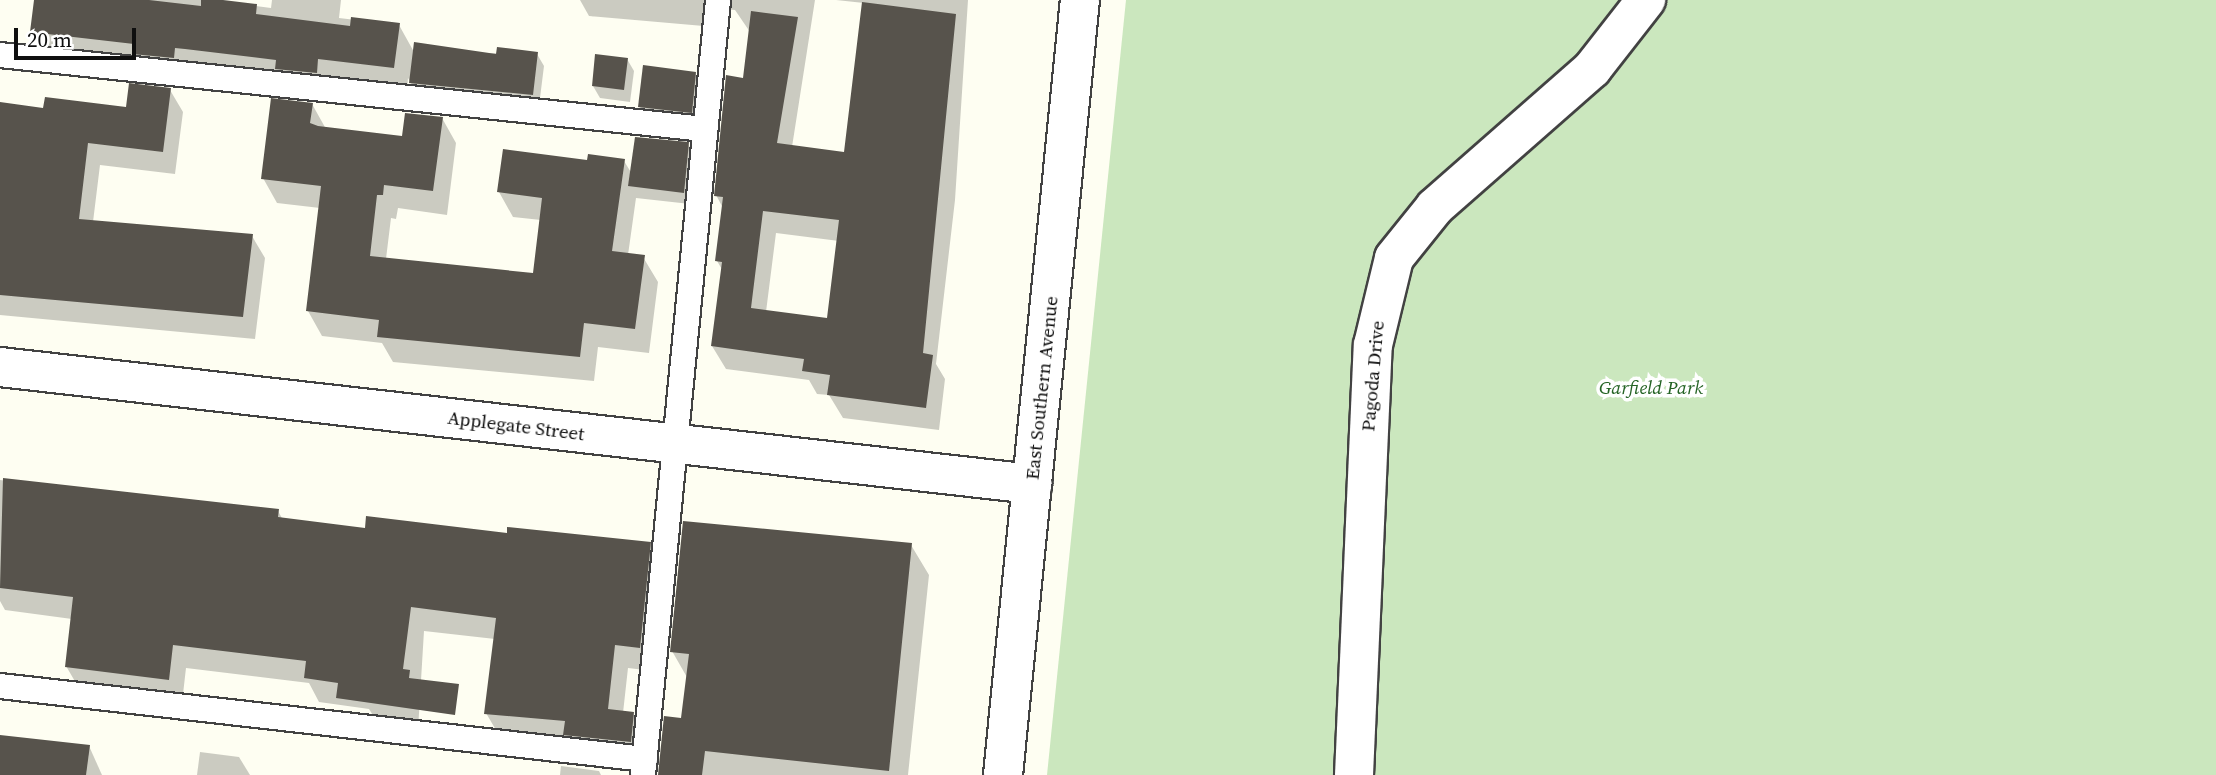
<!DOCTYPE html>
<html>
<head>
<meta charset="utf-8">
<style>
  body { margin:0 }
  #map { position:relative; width:2216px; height:775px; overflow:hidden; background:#fefef2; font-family:"Source Serif 4",serif }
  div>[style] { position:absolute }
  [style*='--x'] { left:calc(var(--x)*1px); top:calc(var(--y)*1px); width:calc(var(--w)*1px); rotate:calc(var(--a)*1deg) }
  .green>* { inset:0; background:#cbe7be }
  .shadow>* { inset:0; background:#0003 }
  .building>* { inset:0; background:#57534c }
  .roads { filter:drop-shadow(2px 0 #424242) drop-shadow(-2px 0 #424242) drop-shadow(0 2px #424242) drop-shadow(0 -2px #424242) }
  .service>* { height:24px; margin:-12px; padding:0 12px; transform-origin:12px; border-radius:12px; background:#fff }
  .minor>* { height:38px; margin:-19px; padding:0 19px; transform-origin:19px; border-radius:19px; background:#fff }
  .tertiary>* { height:38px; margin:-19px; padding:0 19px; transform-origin:19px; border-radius:19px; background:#fff }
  span { translate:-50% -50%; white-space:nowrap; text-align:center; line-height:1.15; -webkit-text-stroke:7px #fff; paint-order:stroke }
  .street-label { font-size:19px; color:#0f0f0f }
  .park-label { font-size:19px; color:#246324; font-style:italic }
  .scale { position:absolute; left:14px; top:28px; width:122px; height:32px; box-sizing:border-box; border:4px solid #0f0f0f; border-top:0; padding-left:9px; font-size:21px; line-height:24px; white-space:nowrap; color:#0f0f0f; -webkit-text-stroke:5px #fff; paint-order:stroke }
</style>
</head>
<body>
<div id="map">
  <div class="green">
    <div style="clip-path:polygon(1126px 0,2216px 0,2216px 775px,1047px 775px)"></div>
  </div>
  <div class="shadow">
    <div style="clip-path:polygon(36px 0,209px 0,271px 8px,272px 0,341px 0,339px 18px,399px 25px,414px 52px,537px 54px,544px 66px,539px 106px,418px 95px,408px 78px,407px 90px,45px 54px,32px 31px)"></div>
    <div style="clip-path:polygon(evenodd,580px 0,815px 0,792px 147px,845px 154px,864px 3px,836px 0,968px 0,955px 200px,936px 364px,945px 379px,939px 430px,843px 418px,829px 395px,817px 394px,809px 380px,726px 369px,712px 346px,723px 271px,717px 261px,723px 208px,716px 195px,744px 80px,750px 32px,735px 10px,724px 9px,715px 27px,589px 16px,580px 0,776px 233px,839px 241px,829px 320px,766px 312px,776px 233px)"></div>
    <div style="clip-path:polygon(627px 59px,634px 71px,630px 102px,600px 98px,593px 86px)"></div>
    <div style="clip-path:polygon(695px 73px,702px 85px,698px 124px,647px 119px,640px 107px)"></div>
    <div style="clip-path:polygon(170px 90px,183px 112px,175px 174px,100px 165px,93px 222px,252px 236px,265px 258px,255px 339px,0 315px,0 104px,45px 110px,127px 109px)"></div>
    <div style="clip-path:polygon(312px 104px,326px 129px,404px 138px,442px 118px,456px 143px,447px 215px,398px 208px,396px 219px,391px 218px,386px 259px,535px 275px,541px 220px,513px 217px,499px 192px,589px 162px,624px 161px,632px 174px,688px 144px,695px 156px,690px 204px,636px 198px,628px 255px,643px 257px,658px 282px,649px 353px,598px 347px,594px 381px,393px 362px,382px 343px,322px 336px,308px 311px,320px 208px,277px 203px,263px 178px)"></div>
    <div style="clip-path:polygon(0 480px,278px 511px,283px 520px,366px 530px,650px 544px,663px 567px,653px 671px,628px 668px,623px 713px,633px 714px,647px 738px,644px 766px,500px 737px,486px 713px,495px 639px,424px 631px,418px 730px,379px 725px,369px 709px,319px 702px,309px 683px,186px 668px,182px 703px,80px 690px,66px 666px,72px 619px,5px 610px,0 601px)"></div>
    <div style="clip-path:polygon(911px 545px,929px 575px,908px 775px,661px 775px,683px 720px,688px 679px,672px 651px)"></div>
    <div style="clip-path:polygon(0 737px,89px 746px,102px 775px,0 775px)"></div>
    <div style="clip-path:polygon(200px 752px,239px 757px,250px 775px,197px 775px)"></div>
    <div style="clip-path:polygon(561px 766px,599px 771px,601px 775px,560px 775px)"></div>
  </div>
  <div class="building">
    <div style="clip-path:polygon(34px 0,149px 0,201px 6px,201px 0,223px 0,257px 4px,256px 14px,350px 26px,351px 17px,400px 23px,394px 68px,318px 59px,317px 73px,275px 69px,276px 60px,185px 49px,175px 48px,174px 58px,132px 54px,134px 44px,30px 32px)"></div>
    <div style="clip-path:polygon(evenodd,862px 2px,956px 14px,923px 353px,933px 355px,926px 408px,827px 395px,830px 375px,802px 371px,804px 359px,711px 346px,722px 262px,715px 261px,723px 197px,714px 196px,726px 75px,743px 78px,751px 11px,798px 17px,777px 143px,844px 152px,862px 2px,763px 211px,839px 220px,827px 318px,751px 308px,763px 211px)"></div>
    <div style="clip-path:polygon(414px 42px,496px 54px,497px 47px,538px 52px,533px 95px,409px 83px)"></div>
    <div style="clip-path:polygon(595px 54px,628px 58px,624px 90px,592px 86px)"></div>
    <div style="clip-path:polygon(643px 65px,696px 72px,692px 113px,638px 107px)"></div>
    <div style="clip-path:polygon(129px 83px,171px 88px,163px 152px,88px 143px,79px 219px,253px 234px,243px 317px,0 295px,0 102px,43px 108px,45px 97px,126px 107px)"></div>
    <div style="clip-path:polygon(271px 98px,313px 103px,310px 123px,318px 126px,402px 136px,405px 113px,443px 117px,433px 191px,384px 185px,383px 195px,377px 195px,370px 256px,533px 273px,542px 198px,497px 192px,503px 149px,587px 160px,588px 154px,625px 159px,612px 251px,645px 255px,635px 329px,584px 323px,580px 357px,377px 337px,379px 320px,306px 311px,321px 186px,261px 179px)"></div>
    <div style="clip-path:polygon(635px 137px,689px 142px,684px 193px,628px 186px)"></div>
    <div style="clip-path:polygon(3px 478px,279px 509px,278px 517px,365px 528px,366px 516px,507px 533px,507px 527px,651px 542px,640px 648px,615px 645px,608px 709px,634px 712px,631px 742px,563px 735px,565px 721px,484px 714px,496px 618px,411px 607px,403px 669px,410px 670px,409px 678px,459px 684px,455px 715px,336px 698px,338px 683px,304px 678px,306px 661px,173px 645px,169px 680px,65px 667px,73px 597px,0 588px)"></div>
    <div style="clip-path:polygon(683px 521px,912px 543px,889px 771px,705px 751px,702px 775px,658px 775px,664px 716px,681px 718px,689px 654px,670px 652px)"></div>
    <div style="clip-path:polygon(0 735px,90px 745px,86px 775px,0 775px)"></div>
  </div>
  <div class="roads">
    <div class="service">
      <div style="--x:0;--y:55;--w:708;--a:6"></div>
      <div style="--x:0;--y:686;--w:649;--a:6.46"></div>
      <div style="--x:643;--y:775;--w:779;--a:-84.47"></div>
    </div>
    <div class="minor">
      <div style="--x:0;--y:367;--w:1039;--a:6.47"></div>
      <div style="--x:1354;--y:775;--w:430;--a:-87.5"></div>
      <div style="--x:1373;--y:345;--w:89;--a:-76.4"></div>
      <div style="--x:1394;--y:258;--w:65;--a:-51.2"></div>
      <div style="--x:1435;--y:207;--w:209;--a:-41.3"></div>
      <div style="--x:1592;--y:69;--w:88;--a:-52"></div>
    </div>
    <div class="tertiary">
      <div style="--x:1003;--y:775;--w:779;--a:-84.33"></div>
    </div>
  </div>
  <div class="street-label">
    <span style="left:1373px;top:376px;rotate:-85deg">Pagoda Drive</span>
    <span style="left:1042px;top:388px;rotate:-84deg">East Southern Avenue</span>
    <span style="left:516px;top:426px;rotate:7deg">Applegate Street</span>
  </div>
  <div class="park-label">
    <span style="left:1651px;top:388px">Garfield Park</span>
  </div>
  <div class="scale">20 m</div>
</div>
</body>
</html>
